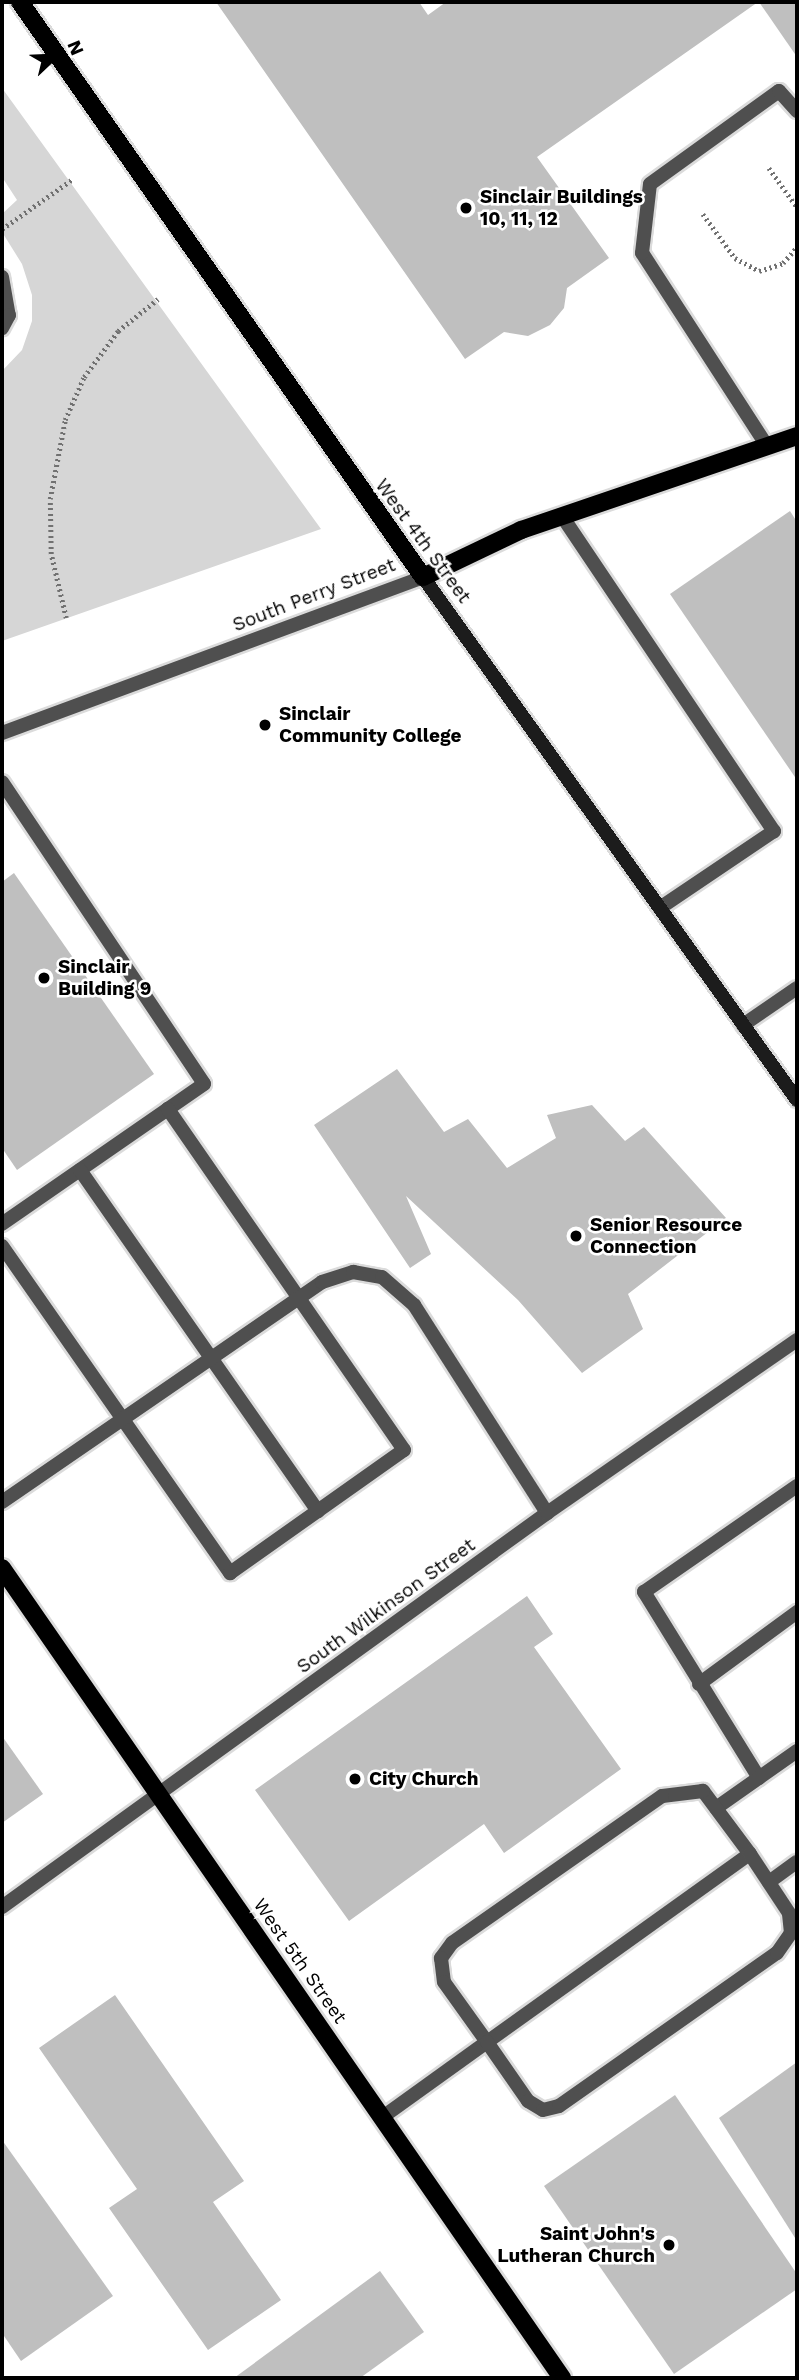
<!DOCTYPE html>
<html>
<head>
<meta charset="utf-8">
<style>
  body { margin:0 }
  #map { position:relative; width:799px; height:2380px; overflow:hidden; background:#fff; font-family:"Work Sans",sans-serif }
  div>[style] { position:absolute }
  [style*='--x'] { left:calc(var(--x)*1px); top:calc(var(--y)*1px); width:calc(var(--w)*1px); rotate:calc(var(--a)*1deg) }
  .green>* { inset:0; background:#d6d6d6 }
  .building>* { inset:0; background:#bfbfbf }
  .path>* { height:4.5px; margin-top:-2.25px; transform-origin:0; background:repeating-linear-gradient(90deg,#717171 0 2px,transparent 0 5.5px) }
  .roads { filter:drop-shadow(2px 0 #dbdbdb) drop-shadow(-2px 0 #dbdbdb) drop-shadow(0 2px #dbdbdb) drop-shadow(0 -2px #dbdbdb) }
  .service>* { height:14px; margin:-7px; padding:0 7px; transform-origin:7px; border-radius:7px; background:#4f4f4f }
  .tertiary>* { height:14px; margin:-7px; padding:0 7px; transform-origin:7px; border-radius:7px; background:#4f4f4f }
  .secondary>* { height:14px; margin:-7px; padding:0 7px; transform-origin:7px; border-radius:7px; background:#1c1c1c }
  .primary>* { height:18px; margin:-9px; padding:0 9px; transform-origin:9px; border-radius:9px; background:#000 }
  .dots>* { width:19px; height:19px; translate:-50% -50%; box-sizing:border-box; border:4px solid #fff; border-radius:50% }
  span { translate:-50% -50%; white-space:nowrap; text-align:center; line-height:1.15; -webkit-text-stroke:5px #fff; paint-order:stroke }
  .poi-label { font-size:19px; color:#000; font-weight:700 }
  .left { translate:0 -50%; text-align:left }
  .right { translate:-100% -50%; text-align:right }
  .street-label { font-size:19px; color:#000 }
  .frame { position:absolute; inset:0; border:4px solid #000; pointer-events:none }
  .north { position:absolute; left:21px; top:21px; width:70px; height:70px; -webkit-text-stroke:5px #fff; paint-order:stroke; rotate:67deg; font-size:19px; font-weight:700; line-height:28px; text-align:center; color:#000 }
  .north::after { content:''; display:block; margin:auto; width:24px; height:32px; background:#000; clip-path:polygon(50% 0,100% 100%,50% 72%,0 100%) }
</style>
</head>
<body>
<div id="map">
  <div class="green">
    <div style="clip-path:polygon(2px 88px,321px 529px,2px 641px,2px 371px,22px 350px,32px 321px,32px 295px,22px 264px,2px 232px,2px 214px,17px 200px,2px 177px)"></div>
  </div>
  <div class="building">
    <div style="clip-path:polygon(216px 2px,419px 2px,428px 15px,446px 2px,758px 2px,537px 157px,609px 258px,567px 288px,564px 308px,550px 325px,528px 336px,504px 332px,465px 359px)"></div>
    <div style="clip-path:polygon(759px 2px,797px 2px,797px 57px)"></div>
    <div style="clip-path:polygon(790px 511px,797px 522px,797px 780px,670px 594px)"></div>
    <div style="clip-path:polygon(14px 873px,154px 1074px,17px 1170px,2px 1148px,2px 882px)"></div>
    <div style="clip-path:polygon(397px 1069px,444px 1132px,468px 1119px,507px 1168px,556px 1138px,547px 1115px,592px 1105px,625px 1141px,644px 1127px,726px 1218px,628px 1294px,643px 1329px,582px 1373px,518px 1300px,406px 1196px,431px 1254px,410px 1268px,314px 1125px)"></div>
    <div style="clip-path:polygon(527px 1596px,553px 1634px,534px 1647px,621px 1769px,504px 1853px,484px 1824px,349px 1921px,255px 1790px)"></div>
    <div style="clip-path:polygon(2px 1736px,43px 1794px,2px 1823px)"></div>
    <div style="clip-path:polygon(115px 1995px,244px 2181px,213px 2202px,281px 2300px,208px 2350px,109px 2208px,137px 2189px,39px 2048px)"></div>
    <div style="clip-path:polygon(797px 2062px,797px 2241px,719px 2118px)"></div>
    <div style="clip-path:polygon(675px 2095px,797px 2274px,797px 2289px,674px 2374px,544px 2186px)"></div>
    <div style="clip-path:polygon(2px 2140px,113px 2296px,21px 2361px,2px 2333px)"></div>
    <div style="clip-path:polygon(380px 2271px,424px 2332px,360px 2378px,234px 2378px)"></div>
  </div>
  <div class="path">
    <div style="--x:769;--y:168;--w:48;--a:54.3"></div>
    <div style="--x:703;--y:214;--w:54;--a:54"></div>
    <div style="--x:735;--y:258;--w:27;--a:28"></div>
    <div style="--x:759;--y:271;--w:25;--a:-18"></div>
    <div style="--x:783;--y:263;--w:21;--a:-49"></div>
    <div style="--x:2;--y:229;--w:87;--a:-35.2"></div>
    <div style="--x:66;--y:618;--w:66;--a:-103.2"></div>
    <div style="--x:51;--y:554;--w:55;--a:-91"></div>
    <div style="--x:50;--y:499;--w:80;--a:-79.2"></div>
    <div style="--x:65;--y:420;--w:47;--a:-66.2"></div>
    <div style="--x:84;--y:377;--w:57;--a:-53.5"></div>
    <div style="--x:118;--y:331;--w:51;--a:-38.7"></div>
  </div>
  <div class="roads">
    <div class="service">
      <div style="--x:2;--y:277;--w:39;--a:80"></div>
      <div style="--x:9;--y:315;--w:15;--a:118"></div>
      <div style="--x:767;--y:446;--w:230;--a:-122.9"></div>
      <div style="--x:642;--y:253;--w:69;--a:-83.4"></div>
      <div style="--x:650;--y:184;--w:159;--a:-35.8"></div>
      <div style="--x:779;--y:91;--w:27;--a:48"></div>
      <div style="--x:562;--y:516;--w:380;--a:56.1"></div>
      <div style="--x:774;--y:831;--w:138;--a:146"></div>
      <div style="--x:2;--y:782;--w:363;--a:56.2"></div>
      <div style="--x:204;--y:1084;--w:246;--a:145.3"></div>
      <div style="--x:743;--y:1025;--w:65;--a:-34.4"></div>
      <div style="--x:80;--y:1170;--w:416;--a:55.1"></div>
      <div style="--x:2;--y:1246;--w:399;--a:55.1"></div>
      <div style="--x:230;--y:1573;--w:213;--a:-35.3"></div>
      <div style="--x:404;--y:1450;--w:415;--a:-124.7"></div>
      <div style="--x:2;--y:1502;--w:388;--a:-34.5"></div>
      <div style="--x:322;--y:1282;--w:33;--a:-18"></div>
      <div style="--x:353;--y:1272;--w:29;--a:10"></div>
      <div style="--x:382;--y:1277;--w:43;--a:41.2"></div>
      <div style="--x:414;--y:1305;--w:247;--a:57.4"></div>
      <div style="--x:699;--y:1684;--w:122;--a:-36.3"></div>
      <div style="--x:759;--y:1778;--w:219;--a:-121.7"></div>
      <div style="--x:644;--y:1592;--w:186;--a:-34.7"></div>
      <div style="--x:716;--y:1808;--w:99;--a:-35.1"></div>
      <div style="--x:769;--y:1882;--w:34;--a:-36"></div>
      <div style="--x:384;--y:2116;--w:127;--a:-35.7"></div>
      <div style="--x:487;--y:2042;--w:323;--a:-35.6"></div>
      <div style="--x:750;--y:1854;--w:79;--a:-126.7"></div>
      <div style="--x:703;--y:1791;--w:41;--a:173"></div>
      <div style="--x:662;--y:1796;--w:256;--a:145"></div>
      <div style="--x:452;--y:1943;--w:19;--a:126"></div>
      <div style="--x:441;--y:1958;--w:24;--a:83"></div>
      <div style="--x:444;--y:1982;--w:74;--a:54.4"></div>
      <div style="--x:487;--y:2042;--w:72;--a:55.2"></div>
      <div style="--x:528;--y:2101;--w:17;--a:31"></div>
      <div style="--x:543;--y:2110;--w:16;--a:-14"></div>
      <div style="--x:559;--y:2106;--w:266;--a:-35.1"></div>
      <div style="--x:777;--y:1953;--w:24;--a:-55"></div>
      <div style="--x:791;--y:1933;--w:20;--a:-96"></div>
      <div style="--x:789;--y:1913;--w:71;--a:-123.5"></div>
    </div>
    <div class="tertiary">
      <div style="--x:2;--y:733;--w:449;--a:-20.3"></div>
      <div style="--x:2;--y:1907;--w:673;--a:-35.86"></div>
      <div style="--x:547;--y:1513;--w:304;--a:-34.7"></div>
    </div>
    <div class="secondary">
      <div style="--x:423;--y:577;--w:643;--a:54.43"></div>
    </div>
    <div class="primary">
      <div style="--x:20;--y:2;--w:702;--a:54.97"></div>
      <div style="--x:423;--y:577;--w:109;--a:-25.6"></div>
      <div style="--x:521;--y:530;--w:292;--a:-18.8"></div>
      <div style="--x:2;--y:1568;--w:985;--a:55.34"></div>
    </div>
  </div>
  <div class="dots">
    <div style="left:466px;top:208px;background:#000"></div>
    <div style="left:265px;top:725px;background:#000"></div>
    <div style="left:44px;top:978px;background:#000"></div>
    <div style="left:576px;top:1236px;background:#000"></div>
    <div style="left:355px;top:1779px;background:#000"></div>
    <div style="left:669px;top:2245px;background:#000"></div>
  </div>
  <div class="poi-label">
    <span class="left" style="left:480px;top:208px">Sinclair Buildings<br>10, 11, 12</span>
    <span class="left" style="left:279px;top:725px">Sinclair<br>Community College</span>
    <span class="left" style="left:58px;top:978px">Sinclair<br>Building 9</span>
    <span class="left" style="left:590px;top:1236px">Senior Resource<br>Connection</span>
    <span class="left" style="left:369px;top:1779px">City Church</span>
    <span class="right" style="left:655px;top:2245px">Saint John's<br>Lutheran Church</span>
  </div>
  <div class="street-label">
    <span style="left:423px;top:541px;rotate:54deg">West 4th Street</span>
    <span style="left:314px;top:595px;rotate:-21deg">South Perry Street</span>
    <span style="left:386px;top:1606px;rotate:-36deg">South Wilkinson Street</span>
    <span style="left:300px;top:1961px;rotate:55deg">West 5th Street</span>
  </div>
  <div class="frame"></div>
  <div class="north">N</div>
</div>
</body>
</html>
